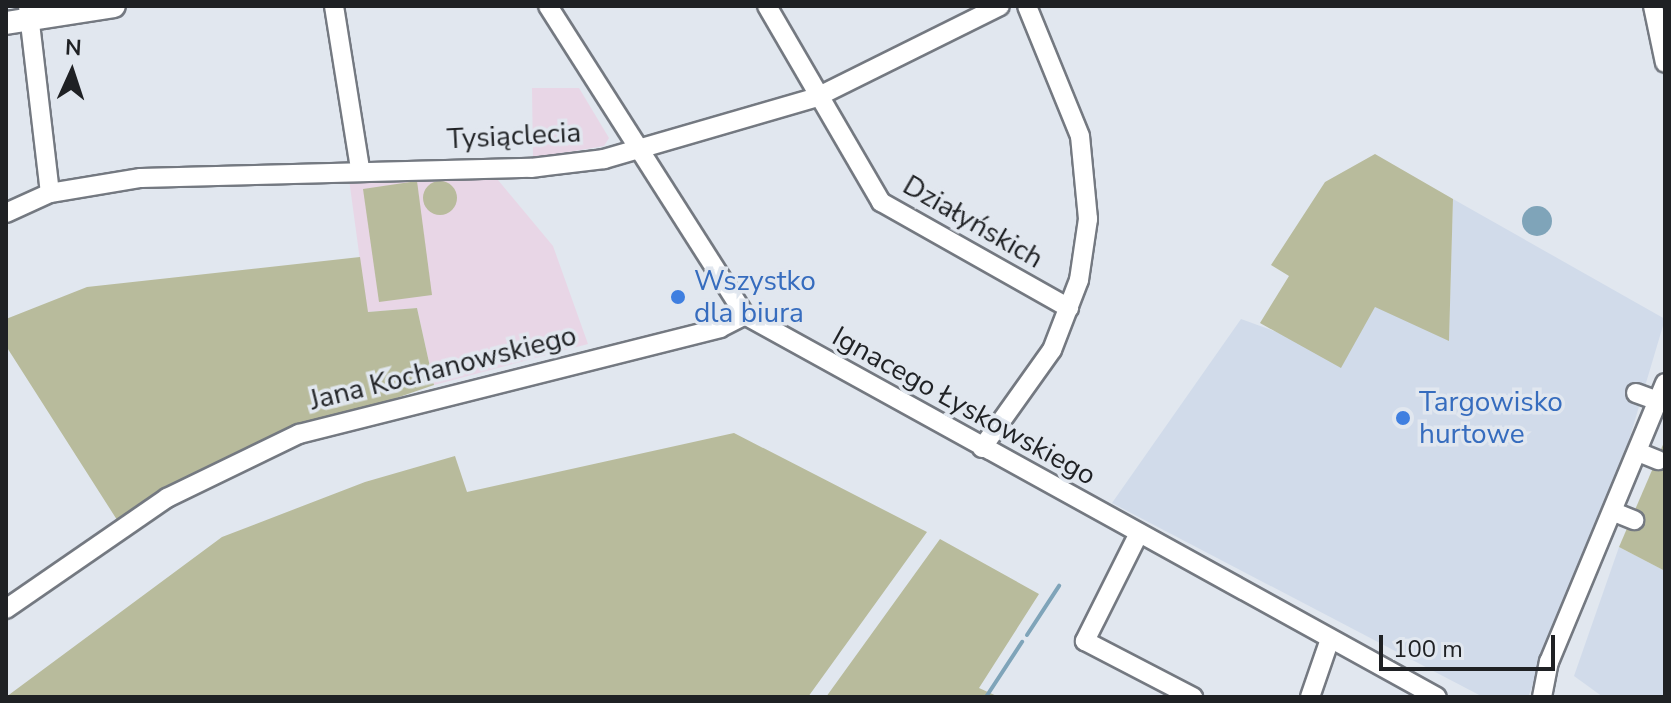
<!DOCTYPE html>
<html>
<head>
<meta charset="utf-8">
<style>
  body { margin:0 }
  #map { position:relative; width:1671px; height:703px; overflow:hidden; background:#e1e7ef; font-family:"Nunito Sans",sans-serif }
  div>[style] { position:absolute }
  [style*='--x'] { left:calc(var(--x)*1px); top:calc(var(--y)*1px); width:calc(var(--w)*1px); rotate:calc(var(--a)*1deg) }
  .built>* { inset:0; background:#d1dbea }
  .education>* { inset:0; background:#e8d6e6 }
  .green>* { inset:0; background:#b8bb9c }
  .round { border-radius:50% }
  .water>* { inset:0; background:#7fa4b9 }
  .stream>* { height:4px; margin:-2px; padding:0 2px; transform-origin:2px; border-radius:2px; background:#7fa4b9 }
  .roads { filter:drop-shadow(2px 0 #747981) drop-shadow(-2px 0 #747981) drop-shadow(0 2px #747981) drop-shadow(0 -2px #747981) }
  .minor>* { height:18px; margin:-9px; padding:0 9px; transform-origin:9px; border-radius:9px; background:#fff }
  .major>* { height:22px; margin:-11px; padding:0 11px; transform-origin:11px; border-radius:11px; background:#fff }
  .dots>* { width:22px; height:22px; translate:-50% -50%; box-sizing:border-box; border:4px solid #e1e7ef; border-radius:50% }
  span { translate:-50% -50%; white-space:nowrap; text-align:center; line-height:1.15; -webkit-text-stroke:7px #e1e7ef; paint-order:stroke }
  .street-label { font-size:28px; color:#1f2124 }
  .shop-label { font-size:28px; color:#366cbe }
  .left { translate:0 -50%; text-align:left }
  .frame { position:absolute; inset:0; border:8px solid #1f2124; pointer-events:none }
  .north { position:absolute; left:32px; top:32px; width:80px; height:80px; -webkit-text-stroke:6px #e1e7ef; paint-order:stroke; rotate:3deg; font-size:22px; font-weight:700; line-height:32px; text-align:center; color:#1f2124 }
  .north::after { content:''; display:block; margin:auto; width:28px; height:36px; background:#1f2124; clip-path:polygon(50% 0,100% 100%,50% 72%,0 100%) }
  .scale { position:absolute; left:1379px; top:635px; width:176px; height:36px; box-sizing:border-box; border:4px solid #1f2124; border-top:0; padding-left:10px; font-size:24px; line-height:28px; white-space:nowrap; color:#1f2124; -webkit-text-stroke:6px #e1e7ef; paint-order:stroke }
</style>
</head>
<body>
<div id="map">
  <div class="built">
    <div style="clip-path:polygon(1453px 199px,1665px 319px,1621px 467px,1528px 697px,1483px 697px,1112px 503px,1241px 319px,1282px 334px,1375px 306px,1449px 340px)"></div>
    <div style="clip-path:polygon(1619px 547px,1665px 571px,1665px 697px,1603px 697px,1574px 676px)"></div>
  </div>
  <div class="education">
    <div style="clip-path:polygon(532px 88px,579px 88px,609px 138px,604px 146px,533px 158px)"></div>
    <div style="clip-path:polygon(349px 179px,498px 180px,553px 246px,588px 344px,434px 385px,417px 308px,367px 312px)"></div>
  </div>
  <div class="green">
    <div style="clip-path:polygon(1375px 154px,1453px 199px,1449px 341px,1375px 307px,1341px 368px,1260px 323px,1289px 276px,1271px 265px,1325px 182px)"></div>
    <div style="clip-path:polygon(417px 181px,432px 295px,379px 302px,363px 189px)"></div>
    <div class="round" style="left:423px;top:181px;width:34px;height:34px"></div>
    <div style="clip-path:polygon(360px 257px,368px 312px,417px 308px,434px 385px,234px 454px,119px 523px,6px 346px,6px 319px,87px 287px)"></div>
    <div style="clip-path:polygon(734px 433px,927px 532px,808px 697px,6px 697px,222px 537px,365px 482px,455px 456px,467px 492px)"></div>
    <div style="clip-path:polygon(1665px 440px,1665px 571px,1619px 547px)"></div>
    <div style="clip-path:polygon(940px 539px,1039px 594px,979px 688px,999px 697px,826px 697px)"></div>
  </div>
  <div class="water">
    <div class="round" style="left:1522px;top:206px;width:30px;height:30px"></div>
  </div>
  <div class="stream">
    <div style="--x:1027;--y:635;--w:59;--a:-56.9"></div>
    <div style="--x:986;--y:697;--w:66;--a:-56.8"></div>
  </div>
  <div class="roads">
    <div class="minor">
      <div style="--x:28;--y:6;--w:188;--a:83.3"></div>
      <div style="--x:334;--y:6;--w:164;--a:80.9"></div>
      <div style="--x:548;--y:6;--w:366;--a:57.5"></div>
      <div style="--x:745;--y:315;--w:790;--a:28.9"></div>
      <div style="--x:767;--y:6;--w:227;--a:59.8"></div>
      <div style="--x:881;--y:202;--w:216;--a:29.4"></div>
      <div style="--x:1653;--y:6;--w:58;--a:78.1"></div>
      <div style="--x:6;--y:213;--w:48;--a:-24.4"></div>
      <div style="--x:50;--y:193;--w:92;--a:-9.4"></div>
      <div style="--x:141;--y:178;--w:390;--a:-1.5"></div>
      <div style="--x:531;--y:168;--w:74;--a:-7"></div>
      <div style="--x:604;--y:159;--w:222;--a:-16.2"></div>
      <div style="--x:817;--y:97;--w:204;--a:-26.4"></div>
      <div style="--x:1636;--y:393;--w:23;--a:20"></div>
      <div style="--x:982;--y:448;--w:120;--a:-54.5"></div>
      <div style="--x:1052;--y:350;--w:75;--a:-68.9"></div>
      <div style="--x:1079;--y:280;--w:62;--a:-81.6"></div>
      <div style="--x:1088;--y:219;--w:83;--a:-95.5"></div>
      <div style="--x:1080;--y:136;--w:140;--a:-112.2"></div>
      <div style="--x:1638;--y:452;--w:22;--a:22"></div>
      <div style="--x:1614;--y:512;--w:22;--a:22"></div>
      <div style="--x:1139;--y:533;--w:121;--a:116.6"></div>
      <div style="--x:1085;--y:641;--w:122;--a:27.4"></div>
      <div style="--x:6;--y:609;--w:196;--a:-34.6"></div>
      <div style="--x:167;--y:498;--w:147;--a:-25.9"></div>
      <div style="--x:299;--y:434;--w:434;--a:-14.1"></div>
      <div style="--x:720;--y:328;--w:28;--a:-27"></div>
      <div style="--x:1310;--y:697;--w:61;--a:-71"></div>
      <div style="--x:1542;--y:697;--w:36;--a:-79"></div>
      <div style="--x:1549;--y:662;--w:302;--a:-67.4"></div>
    </div>
    <div class="major">
      <div style="--x:6;--y:23;--w:109;--a:-8.9"></div>
    </div>
  </div>
  <div class="dots">
    <div style="left:678px;top:297px;background:#3f7fe0"></div>
    <div style="left:1403px;top:418px;background:#3f7fe0"></div>
  </div>
  <div class="street-label">
    <span style="left:514px;top:136px;rotate:-3deg">Tysiąclecia</span>
    <span style="left:973px;top:222px;rotate:30deg">Działyńskich</span>
    <span style="left:443px;top:368px;rotate:-14deg">Jana Kochanowskiego</span>
    <span style="left:964px;top:406px;rotate:29deg">Ignacego Łyskowskiego</span>
  </div>
  <div class="shop-label">
    <span class="left" style="left:694px;top:297px">Wszystko<br>dla biura</span>
    <span class="left" style="left:1419px;top:418px">Targowisko<br>hurtowe</span>
  </div>
  <div class="frame"></div>
  <div class="north">N</div>
  <div class="scale">100 m</div>
</div>
</body>
</html>
